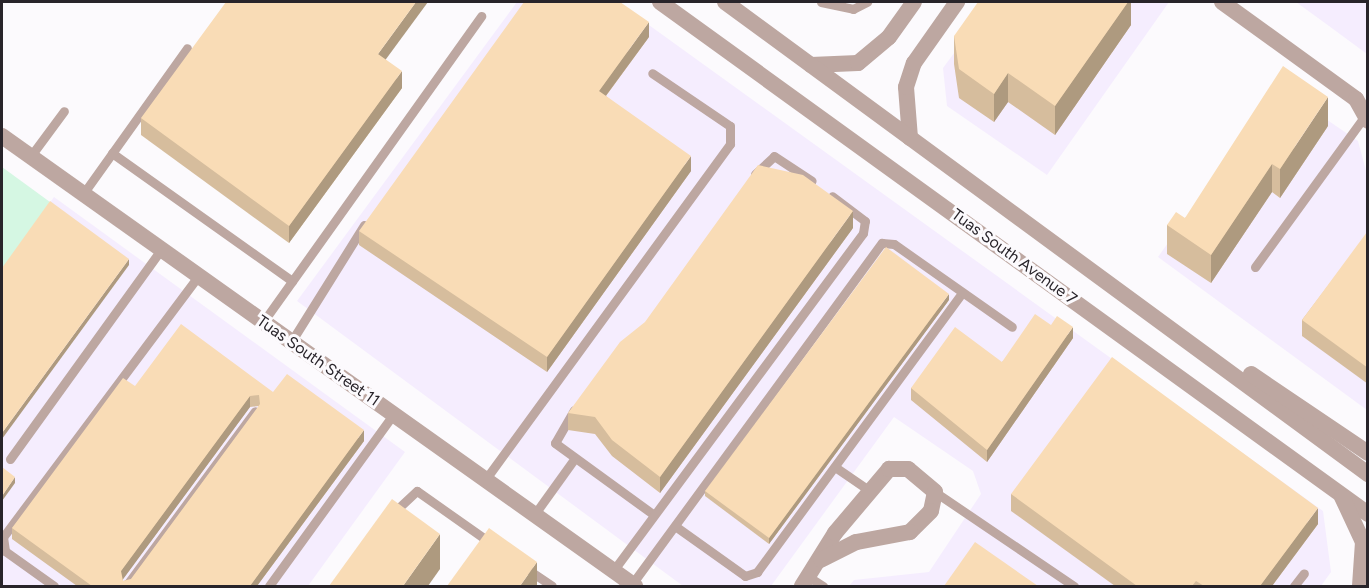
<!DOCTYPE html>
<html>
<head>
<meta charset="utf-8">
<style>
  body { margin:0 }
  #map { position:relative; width:1369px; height:588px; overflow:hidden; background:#fcfafd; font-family:Figtree,sans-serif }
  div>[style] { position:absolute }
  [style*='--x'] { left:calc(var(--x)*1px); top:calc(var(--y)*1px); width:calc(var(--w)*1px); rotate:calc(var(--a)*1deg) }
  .industrial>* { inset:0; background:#f5edfe }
  .green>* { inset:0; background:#d5f7e3 }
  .service>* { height:9px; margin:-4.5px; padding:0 4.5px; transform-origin:4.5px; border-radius:4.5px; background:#bda7a1 }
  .minor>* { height:16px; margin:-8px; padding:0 8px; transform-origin:8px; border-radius:8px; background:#bda7a1 }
  .tertiary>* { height:16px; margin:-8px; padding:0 8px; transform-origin:8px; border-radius:8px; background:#bda7a1 }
  .wall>* { inset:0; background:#d6bd9d }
  .shaded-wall>* { inset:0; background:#ae9a7f }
  .building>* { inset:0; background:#f9dcb6 }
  span { translate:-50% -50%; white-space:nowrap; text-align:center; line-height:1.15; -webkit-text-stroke:6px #fcfafd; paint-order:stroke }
  .street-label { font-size:16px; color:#28242a }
  .frame { position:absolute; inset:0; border:3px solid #28242a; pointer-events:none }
</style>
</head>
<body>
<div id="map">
  <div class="industrial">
    <div style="clip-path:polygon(517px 2px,617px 2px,1323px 511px,1331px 572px,1321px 586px,849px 586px,854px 580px,929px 572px,981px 494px,973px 471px,894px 417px,771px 586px,683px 586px,297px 301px)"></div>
    <div style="clip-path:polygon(992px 2px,1169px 2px,1047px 175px,947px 106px,943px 68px)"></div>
    <div style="clip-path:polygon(1296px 2px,1367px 2px,1367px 54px,1329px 26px)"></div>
    <div style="clip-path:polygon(1279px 87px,1358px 141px,1368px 178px,1367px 410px,1158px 257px)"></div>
    <div style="clip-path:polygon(54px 197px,405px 452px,308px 586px,2px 586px,2px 268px)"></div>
  </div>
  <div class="green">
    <div style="clip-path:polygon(2px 167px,50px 202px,2px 270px)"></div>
  </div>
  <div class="service">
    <div style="--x:821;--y:2;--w:33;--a:12"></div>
    <div style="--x:853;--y:9;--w:16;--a:-27"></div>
    <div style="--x:112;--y:153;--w:221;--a:35.4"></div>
    <div style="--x:30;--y:157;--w:57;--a:-53.5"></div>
    <div style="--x:755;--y:174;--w:26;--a:-43"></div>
    <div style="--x:774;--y:156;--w:45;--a:33.3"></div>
    <div style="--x:83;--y:194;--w:179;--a:-54.5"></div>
    <div style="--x:1255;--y:267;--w:185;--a:-54"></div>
    <div style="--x:263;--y:322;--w:376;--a:-54.5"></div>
    <div style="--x:291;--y:342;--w:138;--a:-58"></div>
    <div style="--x:574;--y:410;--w:38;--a:120"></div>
    <div style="--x:555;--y:443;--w:122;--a:36"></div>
    <div style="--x:10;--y:459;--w:258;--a:-54.2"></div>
    <div style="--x:835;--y:467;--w:42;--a:34.4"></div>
    <div style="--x:485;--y:480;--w:416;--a:-53.9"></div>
    <div style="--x:730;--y:144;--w:18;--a:-90"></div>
    <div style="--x:730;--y:126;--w:94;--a:-145.8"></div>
    <div style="--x:935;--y:492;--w:168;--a:34.1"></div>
    <div style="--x:392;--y:514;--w:34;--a:-43"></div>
    <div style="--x:417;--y:491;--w:92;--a:35.2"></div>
    <div style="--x:534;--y:515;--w:70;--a:-54.3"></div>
    <div style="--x:675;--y:526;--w:86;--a:35.5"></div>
    <div style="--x:745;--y:576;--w:13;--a:-18"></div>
    <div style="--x:757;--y:572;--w:346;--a:-53.7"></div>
    <div style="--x:527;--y:569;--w:30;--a:34"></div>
    <div style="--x:613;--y:571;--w:420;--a:-53.5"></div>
    <div style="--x:863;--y:233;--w:12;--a:-81"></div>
    <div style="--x:865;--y:221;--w:41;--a:-142.9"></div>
    <div style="--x:809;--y:577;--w:17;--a:33"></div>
    <div style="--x:632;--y:584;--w:423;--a:-53.8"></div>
    <div style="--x:882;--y:243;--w:12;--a:5"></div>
    <div style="--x:894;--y:244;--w:144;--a:35.1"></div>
    <div style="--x:54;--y:586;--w:60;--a:-144.5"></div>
    <div style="--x:5;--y:551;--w:14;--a:-98"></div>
    <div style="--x:3;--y:537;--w:326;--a:-53.2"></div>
    <div style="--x:126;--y:586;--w:217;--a:-53.6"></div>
    <div style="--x:269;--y:586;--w:211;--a:-54.1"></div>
    <div style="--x:1294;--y:586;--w:16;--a:-52"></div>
  </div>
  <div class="minor">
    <div style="--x:1222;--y:2;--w:165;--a:35.9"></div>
    <div style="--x:1356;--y:99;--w:25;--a:61"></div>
    <div style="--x:811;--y:65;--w:47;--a:-2.4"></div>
    <div style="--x:858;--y:63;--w:40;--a:-40"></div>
    <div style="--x:889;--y:37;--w:43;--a:-54.5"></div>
    <div style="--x:2;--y:136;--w:777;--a:35.41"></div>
    <div style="--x:910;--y:138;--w:51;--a:-94.5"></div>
    <div style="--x:906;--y:87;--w:25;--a:-72"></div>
    <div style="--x:914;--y:63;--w:75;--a:-54.8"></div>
    <div style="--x:802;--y:586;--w:62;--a:-58.1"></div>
    <div style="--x:835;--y:533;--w:84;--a:-49.8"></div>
    <div style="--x:889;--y:469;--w:19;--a:0"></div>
    <div style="--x:908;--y:469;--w:35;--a:40"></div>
    <div style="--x:935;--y:492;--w:19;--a:102"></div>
    <div style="--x:931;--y:511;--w:30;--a:135"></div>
    <div style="--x:910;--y:532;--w:55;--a:169.5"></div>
    <div style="--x:856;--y:542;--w:39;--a:153"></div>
  </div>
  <div class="tertiary">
    <div style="--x:660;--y:2;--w:874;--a:35.87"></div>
    <div style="--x:725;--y:2;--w:798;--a:36.28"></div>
    <div style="--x:1251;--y:374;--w:141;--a:34"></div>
    <div style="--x:1342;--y:497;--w:50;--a:65"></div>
    <div style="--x:1363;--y:542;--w:44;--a:93.9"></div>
  </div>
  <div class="wall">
    <div style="clip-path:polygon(1131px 2px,1131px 25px,1055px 135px,1008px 102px,994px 122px,959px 98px,954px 64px,954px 36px)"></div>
    <div style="clip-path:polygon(649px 37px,606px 96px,691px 171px,547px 372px,359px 245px,359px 231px)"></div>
    <div style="clip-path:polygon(386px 60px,402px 88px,289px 243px,141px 135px,141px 118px)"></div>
    <div style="clip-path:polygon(1328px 126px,1280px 198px,1272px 192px,1211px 283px,1167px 254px,1167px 225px,1185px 218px)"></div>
    <div style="clip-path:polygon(853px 228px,660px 493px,612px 456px,595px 434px,568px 430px,568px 413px)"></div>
    <div style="clip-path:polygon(1368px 233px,1368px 384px,1302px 336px,1302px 320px)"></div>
    <div style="clip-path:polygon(949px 300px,769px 544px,705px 496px,705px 491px)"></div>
    <div style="clip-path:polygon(1051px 325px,1073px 338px,987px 462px,911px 400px,911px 388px,1002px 362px)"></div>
    <div style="clip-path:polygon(evenodd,135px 386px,273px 392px,364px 441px,257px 586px,77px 586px,12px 539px,12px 528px,135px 386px,259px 406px,131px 579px,123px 581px,122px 580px,250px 407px,259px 406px)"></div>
    <div style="clip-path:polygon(1011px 494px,1318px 524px,1272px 586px,1115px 586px,1011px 511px)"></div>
  </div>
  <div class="shaded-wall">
    <div style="clip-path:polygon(416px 2px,428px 2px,378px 70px,378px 54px)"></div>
    <div style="clip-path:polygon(1128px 2px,1131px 2px,1131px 25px,1055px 135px,1055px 106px)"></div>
    <div style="clip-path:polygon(649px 22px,649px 37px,599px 105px,599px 91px)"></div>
    <div style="clip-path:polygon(402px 71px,402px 88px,289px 243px,289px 226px)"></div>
    <div style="clip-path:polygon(1008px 73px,1008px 102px,994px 122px,994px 94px)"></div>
    <div style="clip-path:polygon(1328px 97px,1328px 126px,1280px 198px,1280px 169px)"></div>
    <div style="clip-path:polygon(691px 156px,691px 171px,547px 372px,547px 357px)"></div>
    <div style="clip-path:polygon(1272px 164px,1272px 192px,1211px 283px,1211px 255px)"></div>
    <div style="clip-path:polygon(853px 211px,853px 228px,660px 493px,660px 477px)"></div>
    <div style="clip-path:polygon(129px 259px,129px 265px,2px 439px,2px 433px)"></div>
    <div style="clip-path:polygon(949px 294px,949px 300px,769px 544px,769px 538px)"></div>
    <div style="clip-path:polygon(1073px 327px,1073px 338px,987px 462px,987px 450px)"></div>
    <div style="clip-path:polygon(250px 396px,250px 407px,121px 582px,121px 571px)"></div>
    <div style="clip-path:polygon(364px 430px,364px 441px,257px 586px,250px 586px)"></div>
    <div style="clip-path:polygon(15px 477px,15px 483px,2px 501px,2px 496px)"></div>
    <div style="clip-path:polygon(1318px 508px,1318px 524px,1272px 586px,1260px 586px)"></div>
    <div style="clip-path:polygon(440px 534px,440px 569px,428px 586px,403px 586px)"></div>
    <div style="clip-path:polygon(537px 562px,537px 586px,520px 586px)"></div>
  </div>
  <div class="building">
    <div style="clip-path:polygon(226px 2px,416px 2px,378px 54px,402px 71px,289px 226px,141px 118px)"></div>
    <div style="clip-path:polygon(524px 2px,620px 2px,649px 22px,599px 91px,691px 156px,547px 357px,359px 231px)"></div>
    <div style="clip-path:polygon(978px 2px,1128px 2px,1055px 106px,1008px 73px,994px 94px,959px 69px,954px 36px)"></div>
    <div style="clip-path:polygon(1283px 66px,1328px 97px,1280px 169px,1272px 164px,1211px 255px,1167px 225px,1176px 212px,1185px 218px)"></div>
    <div style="clip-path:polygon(758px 165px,803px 175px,853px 211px,660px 477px,612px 440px,595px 417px,568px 413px,620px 342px,645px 322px)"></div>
    <div style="clip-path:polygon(50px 201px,129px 259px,2px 433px,2px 268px)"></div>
    <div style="clip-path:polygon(1367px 232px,1368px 233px,1368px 368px,1302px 320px)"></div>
    <div style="clip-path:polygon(886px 247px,949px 294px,769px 538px,705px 491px)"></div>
    <div style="clip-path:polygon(1035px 314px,1051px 325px,1057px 316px,1073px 327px,987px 450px,911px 388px,955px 327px,1002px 362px)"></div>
    <div style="clip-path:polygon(evenodd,181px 324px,273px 392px,287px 374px,364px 430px,250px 586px,92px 586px,12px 528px,123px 378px,135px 386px,181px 324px,259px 395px,260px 404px,131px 579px,123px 581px,121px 571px,250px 396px,259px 395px)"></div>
    <div style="clip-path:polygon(1112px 357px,1318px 508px,1260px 586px,1204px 586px,1196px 581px,1192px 586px,1137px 586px,1011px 494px)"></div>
    <div style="clip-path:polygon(2px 467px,15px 477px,2px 496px)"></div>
    <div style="clip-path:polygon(392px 499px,440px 534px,403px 586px,329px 586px)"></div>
    <div style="clip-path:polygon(489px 528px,537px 562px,520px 586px,447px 586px)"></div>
    <div style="clip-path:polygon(975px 542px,1038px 586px,944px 586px)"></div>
  </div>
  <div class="street-label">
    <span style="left:1014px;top:257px;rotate:36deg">Tuas South Avenue 7</span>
    <span style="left:318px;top:361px;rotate:35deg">Tuas South Street 11</span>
  </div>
  <div class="frame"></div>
</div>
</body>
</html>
